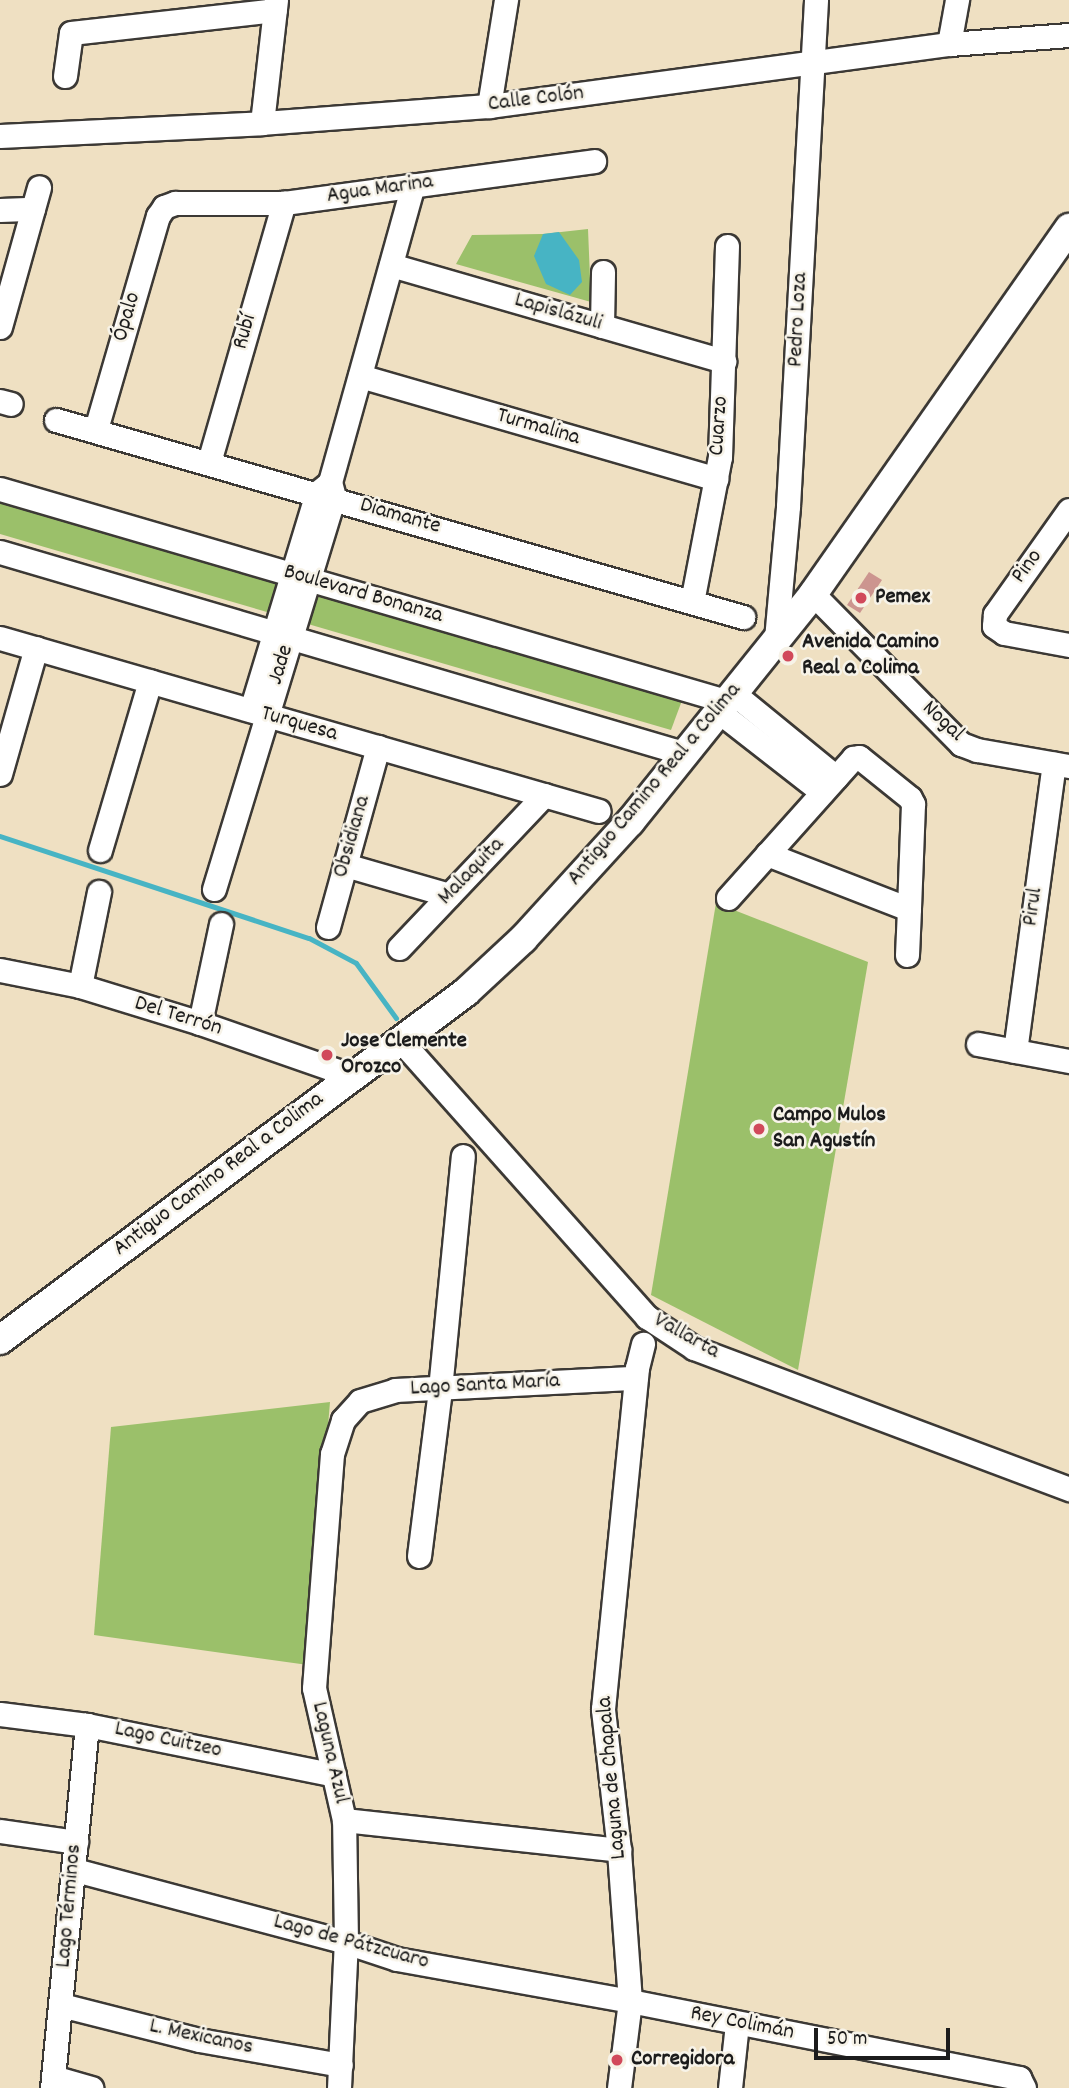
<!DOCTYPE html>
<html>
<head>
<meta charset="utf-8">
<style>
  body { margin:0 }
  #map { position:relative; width:1069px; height:2088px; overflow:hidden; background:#efe0c2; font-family:Dekko,sans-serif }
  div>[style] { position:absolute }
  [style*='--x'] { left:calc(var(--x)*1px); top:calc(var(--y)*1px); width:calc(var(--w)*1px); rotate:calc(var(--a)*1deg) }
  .green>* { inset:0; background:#9bc06a }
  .water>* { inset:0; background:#47b4c4 }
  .stream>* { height:5px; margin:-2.5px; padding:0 2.5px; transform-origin:2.5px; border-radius:2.5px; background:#47b4c4 }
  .building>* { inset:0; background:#cc958f }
  .roads { filter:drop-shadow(2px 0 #3c3935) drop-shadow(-2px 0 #3c3935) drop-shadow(0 2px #3c3935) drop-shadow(0 -2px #3c3935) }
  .minor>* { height:23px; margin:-11.5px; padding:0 11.5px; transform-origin:11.5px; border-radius:11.5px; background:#fff }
  .major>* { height:28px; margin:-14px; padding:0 14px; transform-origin:14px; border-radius:14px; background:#fff }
  .dots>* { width:19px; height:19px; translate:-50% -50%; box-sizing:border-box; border:4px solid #f7f3e8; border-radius:50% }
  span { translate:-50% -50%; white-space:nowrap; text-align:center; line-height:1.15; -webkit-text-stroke:5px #f7f3e8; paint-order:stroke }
  .street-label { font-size:23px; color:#1c1c1c }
  .poi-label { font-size:23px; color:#1c1c1c; font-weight:700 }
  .left { translate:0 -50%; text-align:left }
  .scale { position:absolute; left:814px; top:2028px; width:136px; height:32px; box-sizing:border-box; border:4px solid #1c1c1c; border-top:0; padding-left:9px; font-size:21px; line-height:24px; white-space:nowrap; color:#1c1c1c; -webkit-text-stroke:5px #f7f3e8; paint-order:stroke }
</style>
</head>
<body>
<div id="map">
  <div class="green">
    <div style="clip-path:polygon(588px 229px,591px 302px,456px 264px,472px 235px,543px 234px)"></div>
    <div style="clip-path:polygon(0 494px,684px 695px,671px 730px,0 534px)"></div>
    <div style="clip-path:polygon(716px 903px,868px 962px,798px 1370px,651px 1295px)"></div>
    <div style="clip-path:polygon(330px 1402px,308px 1665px,94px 1635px,111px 1427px)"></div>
  </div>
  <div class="water">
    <div style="clip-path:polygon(559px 232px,579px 260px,582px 282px,570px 295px,546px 284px,534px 256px,543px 234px)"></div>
  </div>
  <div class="stream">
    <div style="--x:0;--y:836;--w:325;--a:18.3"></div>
    <div style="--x:309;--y:938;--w:53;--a:28"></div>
    <div style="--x:356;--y:963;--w:68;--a:54"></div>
  </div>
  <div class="building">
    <div style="clip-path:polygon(869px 572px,882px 580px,860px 613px,847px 605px)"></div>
  </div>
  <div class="roads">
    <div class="minor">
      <div style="--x:949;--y:44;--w:45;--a:-79.7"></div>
      <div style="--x:65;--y:76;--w:43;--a:-82.1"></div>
      <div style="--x:71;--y:33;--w:205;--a:-6.4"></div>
      <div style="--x:489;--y:106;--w:107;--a:-80.9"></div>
      <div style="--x:262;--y:123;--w:124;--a:-83.5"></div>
      <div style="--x:0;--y:136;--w:262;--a:-2.8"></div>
      <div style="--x:262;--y:123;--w:228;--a:-4.3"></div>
      <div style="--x:489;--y:106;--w:464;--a:-7.7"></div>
      <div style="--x:949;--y:44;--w:120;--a:-4.3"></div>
      <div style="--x:0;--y:210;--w:33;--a:-2"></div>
      <div style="--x:391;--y:265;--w:347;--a:16.1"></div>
      <div style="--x:602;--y:326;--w:54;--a:-88.9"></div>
      <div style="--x:0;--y:327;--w:145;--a:-74.4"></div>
      <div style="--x:360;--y:376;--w:371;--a:16.1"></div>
      <div style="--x:0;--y:401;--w:11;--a:15"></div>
      <div style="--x:56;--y:420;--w:715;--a:16"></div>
      <div style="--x:96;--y:429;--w:222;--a:-73.8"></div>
      <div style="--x:158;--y:216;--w:11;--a:-56"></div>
      <div style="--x:164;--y:207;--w:12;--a:-20"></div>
      <div style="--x:175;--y:203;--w:109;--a:0"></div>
      <div style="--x:284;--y:203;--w:313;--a:-7.7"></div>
      <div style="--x:209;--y:462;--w:270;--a:-73.9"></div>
      <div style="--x:0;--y:489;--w:756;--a:16.28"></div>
      <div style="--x:1069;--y:510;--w:128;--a:125.4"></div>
      <div style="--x:995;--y:614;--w:12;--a:95"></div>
      <div style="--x:994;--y:626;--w:12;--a:35"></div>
      <div style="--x:1004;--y:633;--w:66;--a:10.5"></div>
      <div style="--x:0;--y:552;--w:712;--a:16.4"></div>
      <div style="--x:813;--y:594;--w:211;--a:45.4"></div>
      <div style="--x:961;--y:744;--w:17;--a:21"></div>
      <div style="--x:977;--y:750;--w:93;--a:9.9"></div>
      <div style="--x:692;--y:602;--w:148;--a:-79.1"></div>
      <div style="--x:720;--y:457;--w:211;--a:-88.1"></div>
      <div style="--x:0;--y:638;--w:623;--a:16.11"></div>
      <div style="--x:776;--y:639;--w:134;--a:-84.8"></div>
      <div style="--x:788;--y:506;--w:507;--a:-86.83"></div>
      <div style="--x:733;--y:693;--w:133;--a:39.2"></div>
      <div style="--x:251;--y:710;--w:227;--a:-73.1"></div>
      <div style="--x:317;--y:493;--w:14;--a:-39"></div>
      <div style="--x:718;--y:711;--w:132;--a:37.9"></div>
      <div style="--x:0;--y:774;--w:131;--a:-74.1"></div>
      <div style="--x:100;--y:850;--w:176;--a:-73.5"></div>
      <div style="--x:767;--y:854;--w:152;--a:21.2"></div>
      <div style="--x:909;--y:909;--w:46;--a:92.5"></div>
      <div style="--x:345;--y:865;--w:108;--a:16.1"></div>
      <div style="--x:214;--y:889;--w:410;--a:-73"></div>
      <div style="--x:334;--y:497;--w:16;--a:-105"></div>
      <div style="--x:330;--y:482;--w:308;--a:-74.4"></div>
      <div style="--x:728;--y:898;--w:188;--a:-48.2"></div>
      <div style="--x:853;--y:758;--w:6;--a:-9"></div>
      <div style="--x:859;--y:757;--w:65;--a:38.8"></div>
      <div style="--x:910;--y:798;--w:7;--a:63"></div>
      <div style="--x:913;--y:804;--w:105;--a:92.2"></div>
      <div style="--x:328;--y:927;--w:187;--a:-74.5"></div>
      <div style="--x:399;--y:948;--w:211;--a:-46.5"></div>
      <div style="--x:0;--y:970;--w:82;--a:11.3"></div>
      <div style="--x:80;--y:986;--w:126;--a:17.1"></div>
      <div style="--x:200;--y:1023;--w:161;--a:19.2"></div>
      <div style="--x:80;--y:986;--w:96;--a:-78.6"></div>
      <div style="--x:200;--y:1023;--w:101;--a:-78"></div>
      <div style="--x:401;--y:1041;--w:370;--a:48.3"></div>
      <div style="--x:647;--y:1317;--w:56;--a:33.4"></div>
      <div style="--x:694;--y:1348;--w:401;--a:20.6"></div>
      <div style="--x:978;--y:1044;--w:93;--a:10.6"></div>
      <div style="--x:1015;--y:1051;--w:290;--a:-82.3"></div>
      <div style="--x:419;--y:1556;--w:168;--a:-82.8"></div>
      <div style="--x:440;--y:1389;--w:234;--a:-84.4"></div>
      <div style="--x:0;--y:1714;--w:88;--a:7.2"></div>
      <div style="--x:87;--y:1725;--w:252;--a:11.4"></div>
      <div style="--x:344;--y:1820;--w:277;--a:6.2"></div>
      <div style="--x:0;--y:1831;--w:77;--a:8.2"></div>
      <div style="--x:75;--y:1870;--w:280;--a:14.9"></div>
      <div style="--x:346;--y:1942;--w:54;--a:18.4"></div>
      <div style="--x:397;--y:1959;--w:237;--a:10.2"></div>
      <div style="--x:630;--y:2001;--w:397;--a:11.2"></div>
      <div style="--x:1019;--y:2078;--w:11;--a:63"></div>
      <div style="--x:61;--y:2005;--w:142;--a:14.2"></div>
      <div style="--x:199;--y:2040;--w:144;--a:10"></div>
      <div style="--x:53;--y:2077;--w:40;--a:16"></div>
      <div style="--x:52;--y:2088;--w:365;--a:-84.5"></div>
      <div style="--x:339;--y:2088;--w:146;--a:-87.3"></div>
      <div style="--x:346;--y:1942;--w:122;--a:-90.9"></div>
      <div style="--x:344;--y:1820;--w:135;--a:-102.8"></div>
      <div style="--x:314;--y:1688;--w:235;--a:-85.6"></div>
      <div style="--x:332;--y:1454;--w:36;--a:-72"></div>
      <div style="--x:343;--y:1420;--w:25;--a:-48"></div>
      <div style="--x:360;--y:1401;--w:37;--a:-17"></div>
      <div style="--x:395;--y:1390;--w:241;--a:-2.9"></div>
      <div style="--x:619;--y:2088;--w:88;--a:-82.8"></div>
      <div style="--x:630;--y:2001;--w:151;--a:-94.2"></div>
      <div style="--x:619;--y:1850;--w:142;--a:-96.5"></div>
      <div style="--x:603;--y:1709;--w:343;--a:-84.3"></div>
      <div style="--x:637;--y:1368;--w:25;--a:-76"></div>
      <div style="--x:730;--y:2088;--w:64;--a:-83.8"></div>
    </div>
    <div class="major">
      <div style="--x:0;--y:1340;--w:582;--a:-36.75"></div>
      <div style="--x:466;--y:992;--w:78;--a:-42.9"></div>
      <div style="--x:523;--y:939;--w:159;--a:-47.6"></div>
      <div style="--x:630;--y:822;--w:292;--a:-51.2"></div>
      <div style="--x:813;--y:594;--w:447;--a:-55"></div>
    </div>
  </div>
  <div class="dots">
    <div style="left:861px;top:598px;background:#d1495b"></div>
    <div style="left:788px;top:656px;background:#d1495b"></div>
    <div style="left:327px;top:1055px;background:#d1495b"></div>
    <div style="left:759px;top:1129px;background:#d1495b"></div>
    <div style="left:617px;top:2060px;background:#d1495b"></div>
  </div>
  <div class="street-label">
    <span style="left:536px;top:100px;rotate:-7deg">Calle Colón</span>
    <span style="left:380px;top:190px;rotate:-8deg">Agua Marina</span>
    <span style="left:558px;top:313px;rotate:16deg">Lapislázuli</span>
    <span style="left:128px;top:317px;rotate:-74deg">Ópalo</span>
    <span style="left:799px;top:320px;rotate:-87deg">Pedro Loza</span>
    <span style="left:246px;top:332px;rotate:-74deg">Rubí</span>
    <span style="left:720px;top:426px;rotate:-86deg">Cuarzo</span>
    <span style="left:538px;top:428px;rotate:16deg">Turmalina</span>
    <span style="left:400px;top:517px;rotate:16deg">Diamante</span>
    <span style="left:1028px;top:567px;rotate:-54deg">Pino</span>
    <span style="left:363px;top:595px;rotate:16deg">Boulevard Bonanza</span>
    <span style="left:282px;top:665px;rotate:-73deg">Jade</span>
    <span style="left:942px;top:722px;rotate:43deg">Nogal</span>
    <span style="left:299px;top:725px;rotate:16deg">Turquesa</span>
    <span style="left:655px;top:785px;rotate:-50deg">Antiguo Camino Real a Colima</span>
    <span style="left:353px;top:837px;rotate:-74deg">Obsidiana</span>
    <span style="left:472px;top:872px;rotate:-46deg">Malaquita</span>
    <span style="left:1034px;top:907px;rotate:-82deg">Pirul</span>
    <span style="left:178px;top:1017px;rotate:17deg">Del Terrón</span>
    <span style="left:219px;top:1175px;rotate:-37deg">Antiguo Camino Real a Colima</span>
    <span style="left:686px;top:1337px;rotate:29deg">Vallarta</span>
    <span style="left:485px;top:1386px;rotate:-3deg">Lago Santa María</span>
    <span style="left:168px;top:1741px;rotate:12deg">Lago Cuitzeo</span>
    <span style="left:329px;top:1753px;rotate:77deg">Laguna Azul</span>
    <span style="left:613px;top:1778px;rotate:-95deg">Laguna de Chapala</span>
    <span style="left:70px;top:1906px;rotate:-85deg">Lago Términos</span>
    <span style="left:351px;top:1943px;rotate:15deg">Lago de Pátzcuaro</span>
    <span style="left:742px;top:2024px;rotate:11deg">Rey Colimán</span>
    <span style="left:201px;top:2038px;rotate:12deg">L. Mexicanos</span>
  </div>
  <div class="poi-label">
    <span class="left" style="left:875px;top:598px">Pemex</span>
    <span class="left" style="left:802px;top:656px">Avenida Camino<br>Real a Colima</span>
    <span class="left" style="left:341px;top:1055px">Jose Clemente<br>Orozco</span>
    <span class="left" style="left:773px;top:1129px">Campo Mulos<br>San Agustín</span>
    <span class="left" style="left:631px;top:2060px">Corregidora</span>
  </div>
  <div class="scale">50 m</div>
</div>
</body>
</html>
